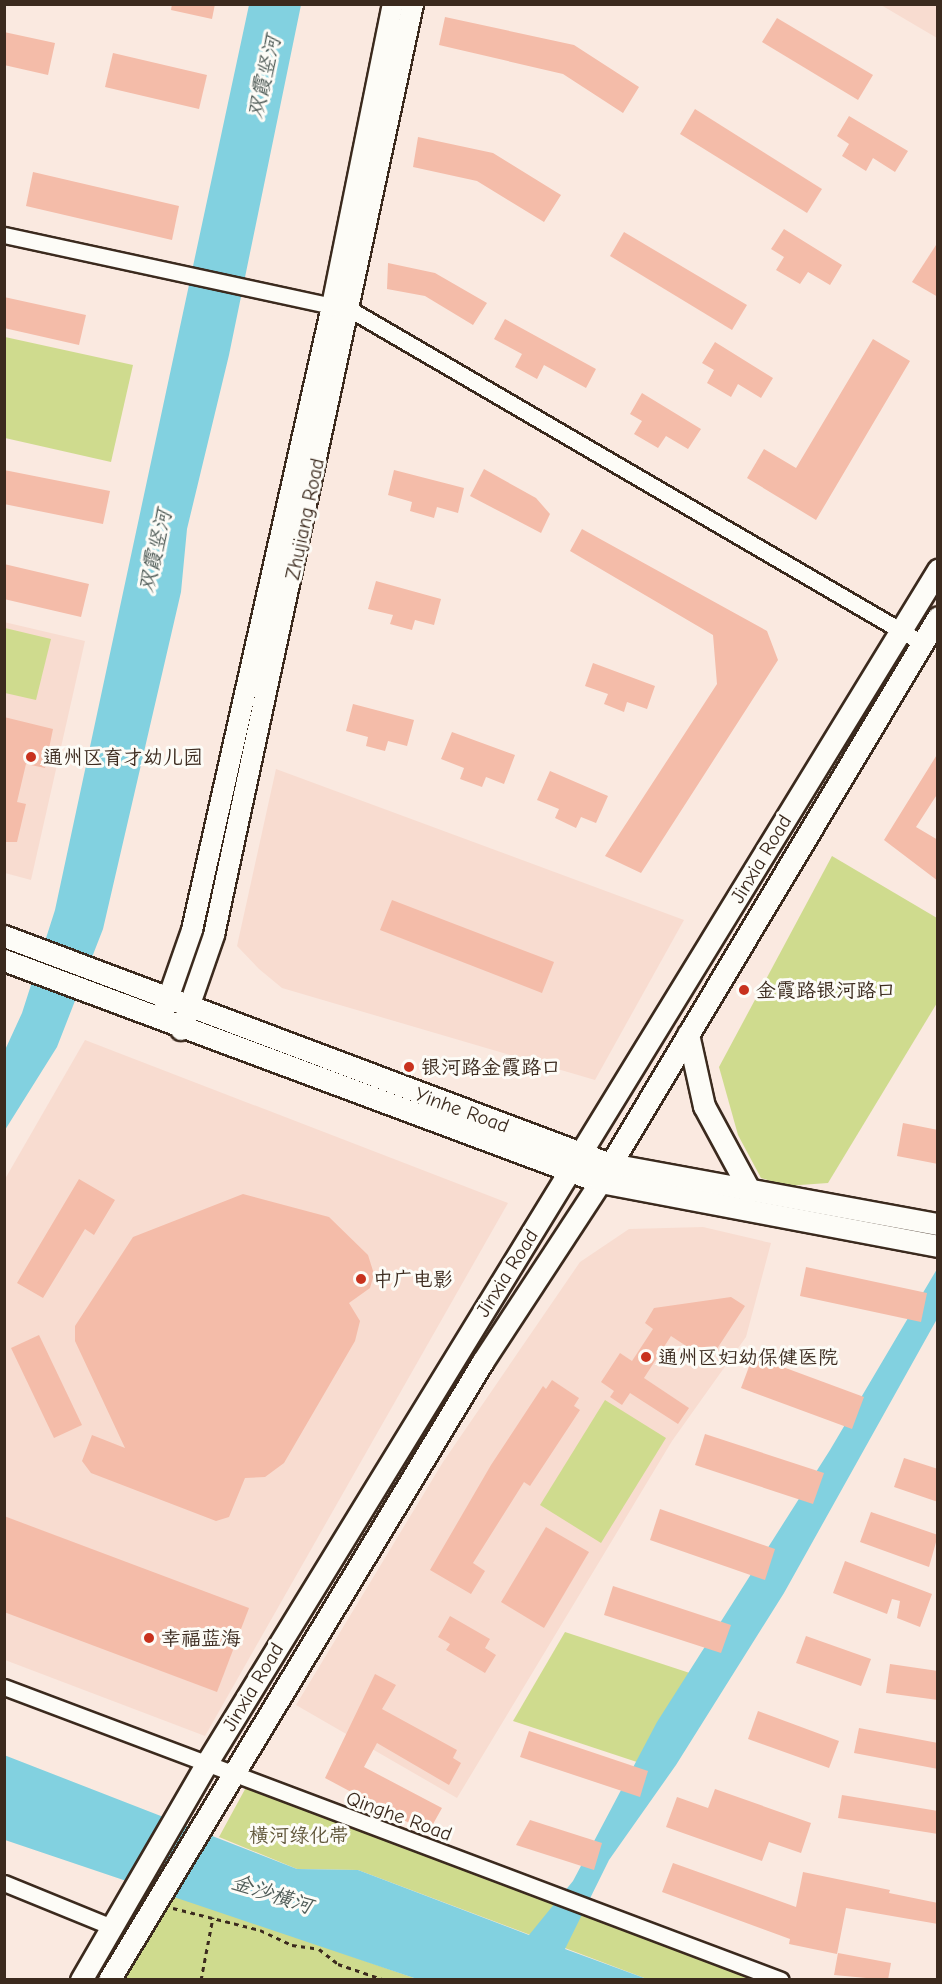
<!DOCTYPE html>
<html>
<head>
<meta charset="utf-8">
<style>
  body { margin:0 }
  #map { position:relative; width:942px; height:1984px; overflow:hidden; background:#fae9e0; font-family:"Comic Neue","LXGW WenKai TC",sans-serif }
  div>[style] { position:absolute }
  [style*='--x'] { left:calc(var(--x)*1px); top:calc(var(--y)*1px); width:calc(var(--w)*1px); rotate:calc(var(--a)*1deg) }
  .built>* { inset:0; background:#f8dcd0 }
  .green>* { inset:0; background:#cfdb8e }
  .water>* { inset:0; background:#82d1e0 }
  .building>* { inset:0; background:#f4bca9 }
  .path>* { height:3px; margin-top:-1.5px; transform-origin:0; background:repeating-linear-gradient(90deg,#3b2a1e 0 4.5px,transparent 0 9px) }
  .roads { filter:drop-shadow(2px 0 #3b2a1e) drop-shadow(-2px 0 #3b2a1e) drop-shadow(0 2px #3b2a1e) drop-shadow(0 -2px #3b2a1e) }
  .minor>* { height:15px; margin:-7.5px; padding:0 7.5px; transform-origin:7.5px; border-radius:7.5px; background:#fdfcf7 }
  .tertiary>* { height:20px; margin:-10px; padding:0 10px; transform-origin:10px; border-radius:10px; background:#fdfcf7 }
  .secondary>* { height:21px; margin:-10.5px; padding:0 10.5px; transform-origin:10.5px; border-radius:10.5px; background:#fdfcf7 }
  .dots>* { width:16px; height:16px; translate:-50% -50%; box-sizing:border-box; border:3px solid #fdfcf7; border-radius:50% }
  span { translate:-50% -50%; white-space:nowrap; text-align:center; line-height:1.15; -webkit-text-stroke:6px #fdfcf7; paint-order:stroke }
  .street-label { font-size:20px; color:#3b2a1e }
  .poi-label { font-size:20px; color:#3b2a1e }
  .left { translate:0 -50%; text-align:left }
  .park-label { font-size:20px; color:#60563a }
  .water-label { font-size:21px; color:#505c58; font-style:italic }
  .frame { position:absolute; inset:0; border:6px solid #3b2a1e; pointer-events:none }
</style>
</head>
<body>
<div id="map">
  <div class="built">
    <div style="clip-path:polygon(881px 5px,937px 5px,937px 38px)"></div>
    <div style="clip-path:polygon(4px 622px,85px 641px,31px 880px,5px 873px)"></div>
    <div style="clip-path:polygon(276px 769px,684px 920px,595px 1080px,282px 988px,259px 969px,237px 946px)"></div>
    <div style="clip-path:polygon(85px 1040px,508px 1203px,205px 1736px,5px 1660px,5px 1179px)"></div>
    <div style="clip-path:polygon(703px 1227px,771px 1243px,746px 1337px,672px 1441px,457px 1798px,296px 1705px,443px 1462px,580px 1262px,629px 1229px)"></div>
  </div>
  <div class="green">
    <div style="clip-path:polygon(5px 337px,133px 365px,111px 462px,5px 438px)"></div>
    <div style="clip-path:polygon(5px 628px,51px 639px,36px 700px,5px 693px)"></div>
    <div style="clip-path:polygon(832px 856px,937px 918px,937px 1003px,828px 1183px,786px 1186px,761px 1178px,738px 1135px,719px 1067px)"></div>
    <div style="clip-path:polygon(605px 1400px,666px 1438px,601px 1543px,540px 1505px)"></div>
    <div style="clip-path:polygon(565px 1632px,708px 1679px,652px 1767px,513px 1721px)"></div>
    <div style="clip-path:polygon(250px 1780px,781px 1979px,647px 1979px,358px 1870px,297px 1869px,219px 1837px)"></div>
    <div style="clip-path:polygon(164px 1891px,417px 1979px,109px 1980px)"></div>
  </div>
  <div class="water">
    <div style="clip-path:polygon(249px 5px,301px 5px,229px 355px,187px 529px,181px 592px,103px 929px,57px 1047px,5px 1130px,5px 1050px,22px 1013px,55px 910px)"></div>
    <div style="clip-path:polygon(937px 1269px,937px 1319px,784px 1593px,676px 1765px,609px 1860px,565px 1949px,647px 1979px,417px 1979px,5px 1840px,4px 1755px,297px 1869px,358px 1870px,529px 1935px,573px 1881px,657px 1722px,830px 1450px)"></div>
  </div>
  <div class="building">
    <div style="clip-path:polygon(172px 4px,215px 4px,212px 19px,171px 10px)"></div>
    <div style="clip-path:polygon(445px 17px,574px 45px,639px 87px,623px 113px,563px 74px,439px 45px)"></div>
    <div style="clip-path:polygon(777px 18px,873px 75px,858px 100px,762px 42px)"></div>
    <div style="clip-path:polygon(4px 32px,55px 43px,48px 75px,4px 65px)"></div>
    <div style="clip-path:polygon(113px 53px,207px 75px,199px 109px,105px 87px)"></div>
    <div style="clip-path:polygon(695px 109px,822px 189px,807px 213px,680px 134px)"></div>
    <div style="clip-path:polygon(849px 116px,908px 151px,895px 172px,873px 158px,866px 171px,842px 156px,849px 144px,837px 136px)"></div>
    <div style="clip-path:polygon(418px 137px,493px 153px,561px 195px,544px 222px,477px 181px,413px 167px)"></div>
    <div style="clip-path:polygon(33px 172px,179px 206px,172px 240px,26px 206px)"></div>
    <div style="clip-path:polygon(784px 229px,842px 265px,830px 285px,808px 272px,800px 284px,776px 270px,784px 257px,771px 249px)"></div>
    <div style="clip-path:polygon(624px 232px,747px 305px,732px 330px,610px 256px)"></div>
    <div style="clip-path:polygon(938px 242px,938px 297px,912px 282px)"></div>
    <div style="clip-path:polygon(388px 263px,435px 273px,487px 303px,473px 325px,425px 296px,387px 289px)"></div>
    <div style="clip-path:polygon(4px 297px,86px 315px,79px 345px,4px 328px)"></div>
    <div style="clip-path:polygon(505px 319px,596px 369px,586px 388px,544px 365px,537px 379px,515px 367px,522px 354px,494px 339px)"></div>
    <div style="clip-path:polygon(873px 339px,910px 361px,816px 520px,747px 478px,764px 449px,796px 468px)"></div>
    <div style="clip-path:polygon(715px 342px,773px 378px,761px 398px,738px 384px,731px 397px,707px 383px,714px 370px,702px 363px)"></div>
    <div style="clip-path:polygon(642px 393px,701px 429px,688px 449px,666px 436px,658px 448px,634px 434px,642px 421px,630px 414px)"></div>
    <div style="clip-path:polygon(484px 469px,536px 498px,550px 514px,541px 533px,470px 496px)"></div>
    <div style="clip-path:polygon(4px 470px,110px 491px,103px 524px,4px 504px)"></div>
    <div style="clip-path:polygon(394px 470px,464px 488px,458px 513px,437px 507px,434px 518px,410px 511px,412px 502px,388px 495px)"></div>
    <div style="clip-path:polygon(582px 529px,767px 631px,778px 660px,641px 873px,605px 856px,717px 684px,713px 635px,570px 551px)"></div>
    <div style="clip-path:polygon(4px 564px,89px 584px,81px 617px,4px 599px)"></div>
    <div style="clip-path:polygon(376px 581px,441px 599px,434px 625px,415px 620px,412px 630px,390px 624px,393px 615px,368px 609px)"></div>
    <div style="clip-path:polygon(593px 663px,655px 686px,647px 709px,627px 702px,624px 712px,604px 704px,608px 694px,585px 686px)"></div>
    <div style="clip-path:polygon(353px 704px,414px 720px,407px 746px,388px 741px,385px 751px,366px 746px,368px 737px,346px 731px)"></div>
    <div style="clip-path:polygon(4px 717px,53px 729px,45px 768px,26px 764px,17px 802px,26px 804px,17px 842px,4px 842px)"></div>
    <div style="clip-path:polygon(452px 732px,515px 755px,504px 784px,486px 777px,482px 787px,460px 779px,464px 768px,441px 759px)"></div>
    <div style="clip-path:polygon(938px 753px,938px 793px,916px 827px,938px 840px,938px 881px,884px 840px)"></div>
    <div style="clip-path:polygon(550px 771px,608px 796px,596px 823px,581px 817px,576px 828px,555px 818px,559px 809px,537px 800px)"></div>
    <div style="clip-path:polygon(392px 900px,554px 962px,542px 993px,380px 930px)"></div>
    <div style="clip-path:polygon(903px 1123px,938px 1130px,938px 1164px,897px 1156px)"></div>
    <div style="clip-path:polygon(79px 1179px,115px 1200px,94px 1235px,85px 1229px,43px 1298px,17px 1283px)"></div>
    <div style="clip-path:polygon(243px 1194px,329px 1217px,368px 1255px,374px 1274px,370px 1288px,349px 1303px,360px 1321px,355px 1341px,284px 1463px,265px 1477px,245px 1478px,229px 1517px,216px 1521px,91px 1473px,82px 1461px,92px 1435px,125px 1448px,75px 1341px,75px 1326px,133px 1237px)"></div>
    <div style="clip-path:polygon(806px 1267px,927px 1293px,921px 1322px,800px 1296px)"></div>
    <div style="clip-path:polygon(731px 1297px,745px 1306px,709px 1361px,671px 1336px,644px 1378px,689px 1408px,678px 1424px,630px 1393px,622px 1405px,610px 1397px,614px 1391px,601px 1382px,620px 1353px,632px 1361px,653px 1329px,645px 1323px,654px 1308px)"></div>
    <div style="clip-path:polygon(39px 1335px,82px 1425px,54px 1438px,11px 1348px)"></div>
    <div style="clip-path:polygon(753px 1356px,864px 1397px,852px 1429px,741px 1388px)"></div>
    <div style="clip-path:polygon(552px 1380px,579px 1398px,574px 1406px,580px 1410px,530px 1486px,524px 1482px,473px 1563px,485px 1571px,471px 1594px,430px 1570px,491px 1465px,543px 1386px,546px 1389px)"></div>
    <div style="clip-path:polygon(705px 1434px,824px 1473px,813px 1504px,695px 1465px)"></div>
    <div style="clip-path:polygon(904px 1458px,938px 1469px,938px 1502px,894px 1487px)"></div>
    <div style="clip-path:polygon(660px 1509px,775px 1549px,765px 1580px,650px 1540px)"></div>
    <div style="clip-path:polygon(871px 1512px,938px 1535px,929px 1567px,860px 1542px)"></div>
    <div style="clip-path:polygon(4px 1516px,249px 1608px,217px 1692px,4px 1612px)"></div>
    <div style="clip-path:polygon(546px 1527px,589px 1552px,544px 1628px,501px 1602px)"></div>
    <div style="clip-path:polygon(845px 1561px,932px 1594px,920px 1627px,897px 1618px,900px 1601px,892px 1599px,887px 1614px,833px 1593px)"></div>
    <div style="clip-path:polygon(613px 1586px,731px 1625px,721px 1653px,604px 1615px)"></div>
    <div style="clip-path:polygon(450px 1616px,490px 1639px,485px 1648px,496px 1655px,485px 1673px,446px 1650px,450px 1644px,438px 1637px)"></div>
    <div style="clip-path:polygon(806px 1636px,871px 1659px,861px 1686px,796px 1663px)"></div>
    <div style="clip-path:polygon(890px 1664px,938px 1671px,938px 1700px,886px 1693px)"></div>
    <div style="clip-path:polygon(375px 1674px,396px 1685px,382px 1709px,457px 1750px,453px 1758px,461px 1763px,449px 1785px,377px 1743px,364px 1767px,442px 1808px,428px 1833px,325px 1778px)"></div>
    <div style="clip-path:polygon(758px 1711px,839px 1741px,829px 1768px,748px 1739px)"></div>
    <div style="clip-path:polygon(859px 1728px,938px 1743px,938px 1769px,854px 1753px)"></div>
    <div style="clip-path:polygon(529px 1731px,648px 1771px,640px 1797px,520px 1757px)"></div>
    <div style="clip-path:polygon(715px 1789px,811px 1823px,801px 1853px,769px 1842px,762px 1861px,666px 1827px,677px 1797px,708px 1808px)"></div>
    <div style="clip-path:polygon(842px 1795px,938px 1811px,938px 1834px,838px 1818px)"></div>
    <div style="clip-path:polygon(530px 1820px,602px 1843px,594px 1870px,516px 1845px)"></div>
    <div style="clip-path:polygon(673px 1863px,796px 1907px,803px 1872px,890px 1890px,889px 1893px,938px 1903px,938px 1924px,846px 1908px,837px 1954px,789px 1944px,790px 1939px,662px 1892px)"></div>
    <div style="clip-path:polygon(838px 1953px,891px 1963px,888px 1980px,834px 1975px)"></div>
  </div>
  <div class="path">
    <div style="--x:173;--y:1908;--w:90;--a:14.2"></div>
    <div style="--x:260;--y:1930;--w:35;--a:25"></div>
    <div style="--x:292;--y:1945;--w:27;--a:8"></div>
    <div style="--x:319;--y:1949;--w:24;--a:38"></div>
    <div style="--x:338;--y:1964;--w:50;--a:18.8"></div>
    <div style="--x:201;--y:1980;--w:64;--a:-79.2"></div>
  </div>
  <div class="roads">
    <div class="minor">
      <div style="--x:4;--y:235;--w:355;--a:12.2"></div>
      <div style="--x:351;--y:310;--w:661;--a:30.25"></div>
      <div style="--x:4;--y:1687;--w:830;--a:20.66"></div>
      <div style="--x:4;--y:1883;--w:119;--a:22.2"></div>
    </div>
    <div class="tertiary">
      <div style="--x:163;--y:1013;--w:88;--a:-70.7"></div>
      <div style="--x:192;--y:930;--w:640;--a:-77.35"></div>
      <div style="--x:332;--y:306;--w:308;--a:-78.6"></div>
      <div style="--x:181;--y:1030;--w:101;--a:-70.8"></div>
      <div style="--x:214;--y:935;--w:952;--a:-77.93"></div>
    </div>
    <div class="secondary">
      <div style="--x:4;--y:936;--w:647;--a:20.62"></div>
      <div style="--x:610;--y:1164;--w:333;--a:10.4"></div>
      <div style="--x:4;--y:960;--w:636;--a:20.43"></div>
      <div style="--x:600;--y:1182;--w:344;--a:10.7"></div>
      <div style="--x:688;--y:1034;--w:74;--a:77.5"></div>
      <div style="--x:704;--y:1106;--w:97;--a:61.6"></div>
      <div style="--x:81;--y:1980;--w:250;--a:-59.9"></div>
      <div style="--x:206;--y:1764;--w:1401;--a:-58.49"></div>
      <div style="--x:109;--y:1980;--w:723;--a:-58.86"></div>
      <div style="--x:483;--y:1361;--w:214;--a:-56.8"></div>
      <div style="--x:600;--y:1182;--w:658;--a:-59.11"></div>
    </div>
  </div>
  <div class="dots">
    <div style="left:31px;top:757px;background:#c8321e"></div>
    <div style="left:744px;top:990px;background:#c8321e"></div>
    <div style="left:409px;top:1067px;background:#c8321e"></div>
    <div style="left:361px;top:1279px;background:#c8321e"></div>
    <div style="left:646px;top:1357px;background:#c8321e"></div>
    <div style="left:149px;top:1638px;background:#c8321e"></div>
  </div>
  <div class="street-label">
    <span style="left:305px;top:519px;rotate:-78deg">Zhujiang Road</span>
    <span style="left:761px;top:859px;rotate:-59deg">Jinxia Road</span>
    <span style="left:462px;top:1110px;rotate:20deg">Yinhe Road</span>
    <span style="left:507px;top:1273px;rotate:-58deg">Jinxia Road</span>
    <span style="left:253px;top:1687px;rotate:-59deg">Jinxia Road</span>
    <span style="left:399px;top:1816px;rotate:20deg">Qinghe Road</span>
  </div>
  <div class="poi-label">
    <span class="left" style="left:43px;top:757px">通州区育才幼儿园</span>
    <span class="left" style="left:756px;top:990px">金霞路银河路口</span>
    <span class="left" style="left:421px;top:1067px">银河路金霞路口</span>
    <span class="left" style="left:373px;top:1279px">中广电影</span>
    <span class="left" style="left:658px;top:1357px">通州区妇幼保健医院</span>
    <span class="left" style="left:161px;top:1638px">幸福蓝海</span>
  </div>
  <div class="park-label">
    <span style="left:299px;top:1835px">横河绿化带</span>
  </div>
  <div class="water-label">
    <span style="left:264px;top:77px;rotate:-77deg">双霞竖河</span>
    <span style="left:155px;top:551px;rotate:-77deg">双霞竖河</span>
    <span style="left:272px;top:1894px;rotate:18deg">金沙横河</span>
  </div>
  <div class="frame"></div>
</div>
</body>
</html>
